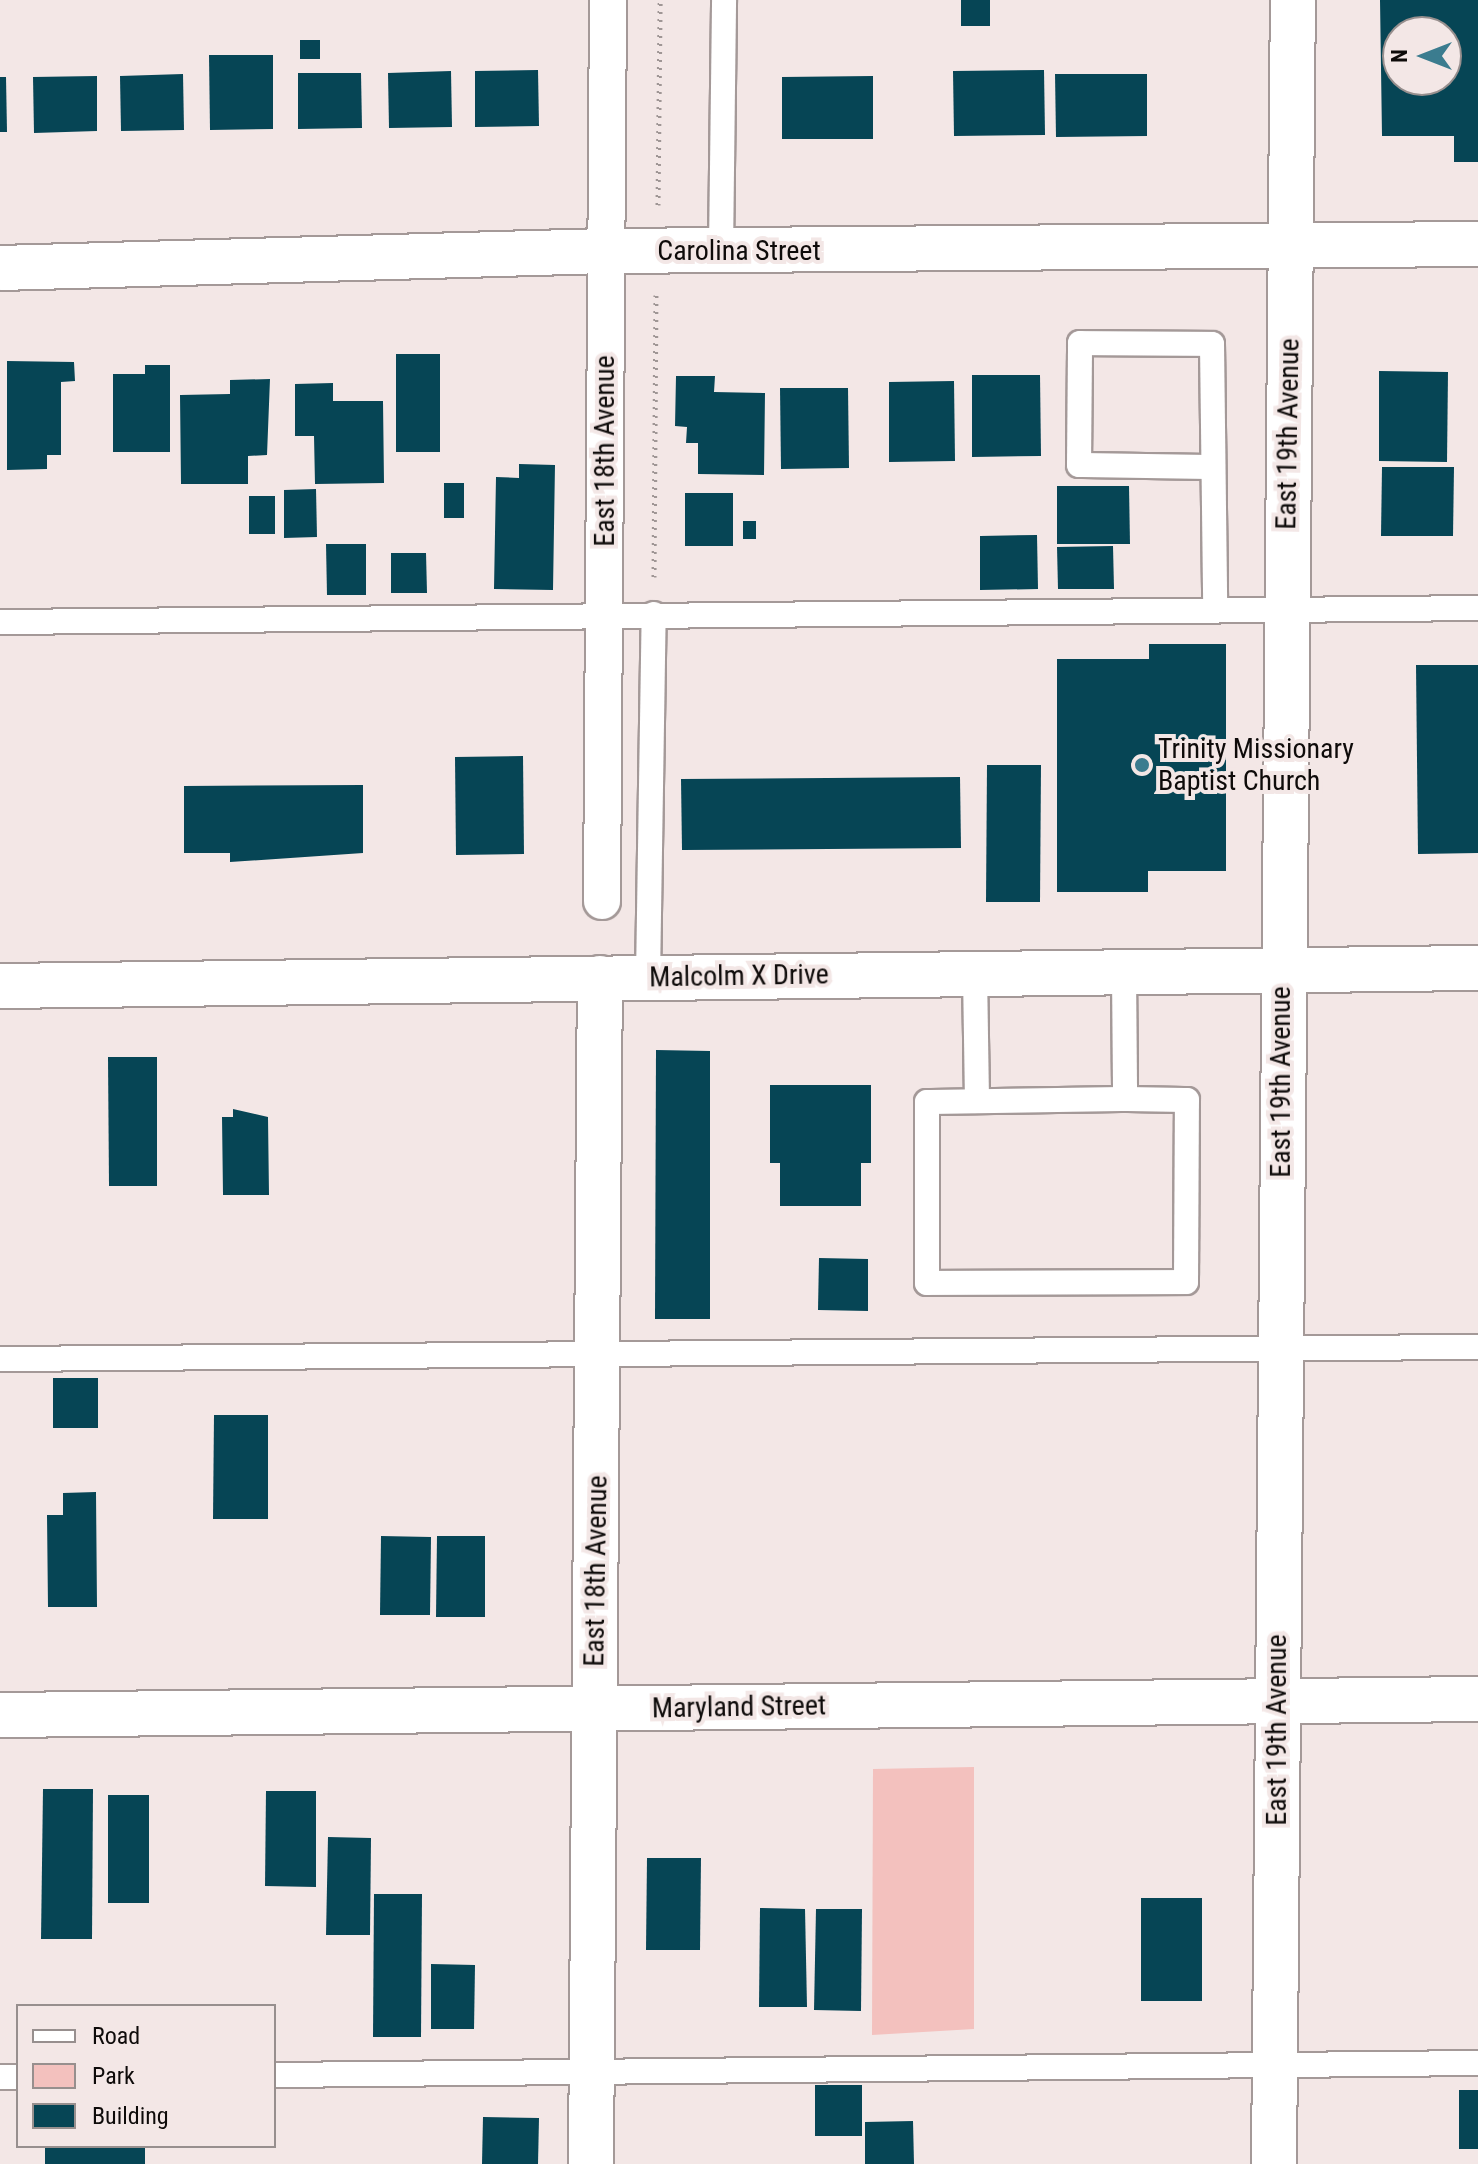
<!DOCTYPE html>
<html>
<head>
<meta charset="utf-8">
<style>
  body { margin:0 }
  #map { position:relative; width:1478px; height:2164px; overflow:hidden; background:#f3e7e6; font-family:"Roboto Condensed",sans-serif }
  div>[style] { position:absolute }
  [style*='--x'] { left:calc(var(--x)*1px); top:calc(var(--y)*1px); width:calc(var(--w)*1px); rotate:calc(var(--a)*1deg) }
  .green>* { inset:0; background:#f3c1be }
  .building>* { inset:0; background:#064555 }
  .path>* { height:5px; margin-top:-2.5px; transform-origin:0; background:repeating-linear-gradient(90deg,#9f9695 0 2px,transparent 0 8px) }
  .roads { filter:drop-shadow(2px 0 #a49998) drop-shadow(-2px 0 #a49998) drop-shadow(0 2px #a49998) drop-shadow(0 -2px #a49998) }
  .service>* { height:24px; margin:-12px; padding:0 12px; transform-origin:12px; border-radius:12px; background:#fff }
  .pedestrian>* { height:36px; margin:-18px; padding:0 18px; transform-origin:18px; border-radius:18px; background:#fff }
  .minor>* { height:44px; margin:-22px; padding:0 22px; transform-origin:22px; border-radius:22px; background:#fff }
  .tertiary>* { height:44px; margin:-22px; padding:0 22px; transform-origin:22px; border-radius:22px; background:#fff }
  .dots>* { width:22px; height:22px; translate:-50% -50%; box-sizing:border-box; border:4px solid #f3e7e6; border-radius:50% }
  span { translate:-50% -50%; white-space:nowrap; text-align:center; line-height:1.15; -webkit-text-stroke:8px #f3e7e6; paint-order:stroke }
  .street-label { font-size:28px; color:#0e0b0a }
  .poi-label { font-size:28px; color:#0e0b0a }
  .left { translate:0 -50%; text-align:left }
  .legend { position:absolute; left:16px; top:2004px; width:260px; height:144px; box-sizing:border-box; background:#f3e7e6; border:2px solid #978f8e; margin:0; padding:10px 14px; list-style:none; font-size:24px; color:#0e0b0a }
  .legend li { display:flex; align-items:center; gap:16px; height:40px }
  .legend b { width:40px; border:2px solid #978f8e }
  .north { position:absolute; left:1382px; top:16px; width:80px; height:80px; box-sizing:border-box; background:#f3e7e6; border:2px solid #978f8e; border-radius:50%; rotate:270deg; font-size:22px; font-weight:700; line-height:32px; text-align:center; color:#0e0b0a }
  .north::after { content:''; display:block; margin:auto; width:28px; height:36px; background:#3b7c8f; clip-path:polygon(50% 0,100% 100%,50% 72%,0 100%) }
</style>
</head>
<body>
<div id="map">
  <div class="green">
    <div style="clip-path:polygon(974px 1767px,974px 2029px,872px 2035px,873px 1769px)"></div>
  </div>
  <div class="building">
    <div style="clip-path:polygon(961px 0,990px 0,990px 26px,961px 26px)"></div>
    <div style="clip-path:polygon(evenodd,1380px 0,1478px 0,1478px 162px,1454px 162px,1454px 136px,1382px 136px,1380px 0,1398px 32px,1446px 32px,1446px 80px,1398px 80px,1398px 32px)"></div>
    <div style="clip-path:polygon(300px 40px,320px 40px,320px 59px,300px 59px)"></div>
    <div style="clip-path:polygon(209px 55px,273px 55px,273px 129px,210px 130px)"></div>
    <div style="clip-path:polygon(538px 70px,539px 126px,475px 127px,475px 71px)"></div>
    <div style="clip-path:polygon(1044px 70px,1045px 135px,954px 136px,953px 71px)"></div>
    <div style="clip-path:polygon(451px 71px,452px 127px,389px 128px,388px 73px)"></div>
    <div style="clip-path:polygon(298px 73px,361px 73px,362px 128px,298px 129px)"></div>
    <div style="clip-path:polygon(183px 74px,184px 130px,121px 131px,120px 76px)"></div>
    <div style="clip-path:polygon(1055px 74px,1147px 74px,1147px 136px,1056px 137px)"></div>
    <div style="clip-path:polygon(97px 76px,97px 131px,34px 133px,33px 77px)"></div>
    <div style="clip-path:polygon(873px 76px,873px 139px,782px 139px,782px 77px)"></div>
    <div style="clip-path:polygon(0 77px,6px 77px,7px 132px,0 132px)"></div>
    <div style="clip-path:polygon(396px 354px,440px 354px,440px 452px,396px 452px)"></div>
    <div style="clip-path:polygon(7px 361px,74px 362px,75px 381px,61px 382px,61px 455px,47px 455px,47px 469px,7px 470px)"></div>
    <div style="clip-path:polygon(145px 365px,170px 365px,170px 452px,113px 452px,113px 374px,145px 374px)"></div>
    <div style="clip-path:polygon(1379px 371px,1448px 372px,1447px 462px,1379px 461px)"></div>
    <div style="clip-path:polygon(972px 375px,1040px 375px,1041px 456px,972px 457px)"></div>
    <div style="clip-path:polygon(676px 376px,715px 376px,714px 392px,765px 393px,764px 475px,698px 474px,698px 443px,686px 443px,687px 427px,675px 426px)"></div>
    <div style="clip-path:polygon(270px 379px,267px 455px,248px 456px,248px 484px,181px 484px,180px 395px,230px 394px,230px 380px)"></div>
    <div style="clip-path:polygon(954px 381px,955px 461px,889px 462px,889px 382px)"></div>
    <div style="clip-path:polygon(333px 383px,333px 401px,383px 401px,384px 483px,315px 484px,314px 436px,295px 436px,295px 384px)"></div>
    <div style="clip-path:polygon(780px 388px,848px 388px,849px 468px,781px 469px)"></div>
    <div style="clip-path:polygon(519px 464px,555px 465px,553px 590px,494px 589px,496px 477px,519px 478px)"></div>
    <div style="clip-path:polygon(1382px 467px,1454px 467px,1453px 536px,1381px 536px)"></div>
    <div style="clip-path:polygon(444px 483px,464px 483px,464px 518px,444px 518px)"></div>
    <div style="clip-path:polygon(1057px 486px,1129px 486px,1130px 544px,1057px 544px)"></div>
    <div style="clip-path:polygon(316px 489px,317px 537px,284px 538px,284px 490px)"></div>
    <div style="clip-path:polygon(685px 493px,733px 493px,733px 546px,685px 546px)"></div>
    <div style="clip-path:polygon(249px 496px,275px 496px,275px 534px,249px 534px)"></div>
    <div style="clip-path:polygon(743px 521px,756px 521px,756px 539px,743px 539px)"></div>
    <div style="clip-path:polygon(1037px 535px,1038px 589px,980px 590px,980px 536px)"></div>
    <div style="clip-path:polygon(326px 544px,366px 544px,366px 595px,327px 595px)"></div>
    <div style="clip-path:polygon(1113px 546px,1114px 589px,1058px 589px,1057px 547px)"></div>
    <div style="clip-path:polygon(391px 553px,426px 553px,427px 593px,391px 593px)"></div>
    <div style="clip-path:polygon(1149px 644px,1226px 644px,1226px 871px,1148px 871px,1148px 892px,1057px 892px,1057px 659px,1149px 659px)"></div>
    <div style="clip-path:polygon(1416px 665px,1478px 665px,1478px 853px,1418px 854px)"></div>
    <div style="clip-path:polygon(523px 756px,524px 854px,456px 855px,455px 757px)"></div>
    <div style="clip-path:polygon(987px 765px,1041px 765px,1040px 902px,986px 902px)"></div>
    <div style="clip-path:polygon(960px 777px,961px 848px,682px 850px,681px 779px)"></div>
    <div style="clip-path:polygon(363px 785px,363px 853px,230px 862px,230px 853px,184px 853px,184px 786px)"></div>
    <div style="clip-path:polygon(656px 1050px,710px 1051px,710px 1319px,655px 1319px)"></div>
    <div style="clip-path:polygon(108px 1057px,157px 1057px,157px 1186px,109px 1186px)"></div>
    <div style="clip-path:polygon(770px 1085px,871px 1085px,871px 1163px,861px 1163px,861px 1206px,780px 1206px,780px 1163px,770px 1163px)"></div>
    <div style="clip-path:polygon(233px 1109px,268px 1117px,269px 1195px,223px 1195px,222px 1117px,233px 1117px)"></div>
    <div style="clip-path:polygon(819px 1258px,868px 1259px,868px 1311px,818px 1310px)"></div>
    <div style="clip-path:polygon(53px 1378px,98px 1378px,98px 1428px,53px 1428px)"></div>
    <div style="clip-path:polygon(214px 1415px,268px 1415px,268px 1519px,213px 1519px)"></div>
    <div style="clip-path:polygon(96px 1492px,97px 1607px,48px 1607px,47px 1515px,63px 1515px,63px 1493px)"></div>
    <div style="clip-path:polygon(381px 1536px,431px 1537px,430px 1615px,380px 1615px)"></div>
    <div style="clip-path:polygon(437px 1536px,485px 1536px,485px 1617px,436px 1617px)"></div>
    <div style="clip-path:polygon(43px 1789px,93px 1789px,92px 1939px,41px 1939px)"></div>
    <div style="clip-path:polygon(266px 1791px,316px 1791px,316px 1887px,265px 1886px)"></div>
    <div style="clip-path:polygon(108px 1795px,149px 1795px,149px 1903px,108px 1903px)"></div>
    <div style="clip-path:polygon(328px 1837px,371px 1838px,370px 1935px,326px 1935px)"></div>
    <div style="clip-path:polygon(647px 1858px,701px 1858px,700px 1950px,646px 1950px)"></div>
    <div style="clip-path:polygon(374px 1894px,422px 1894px,421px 2037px,373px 2037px)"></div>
    <div style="clip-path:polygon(1141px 1898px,1202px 1898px,1202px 2001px,1141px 2001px)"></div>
    <div style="clip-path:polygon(760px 1908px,805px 1909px,807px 2007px,759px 2007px)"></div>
    <div style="clip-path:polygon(816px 1909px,862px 1909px,861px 2011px,814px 2010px)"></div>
    <div style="clip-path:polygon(431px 1964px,475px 1965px,474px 2029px,431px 2029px)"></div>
    <div style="clip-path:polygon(815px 2085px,862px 2085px,862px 2136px,815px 2136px)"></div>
    <div style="clip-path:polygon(1459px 2090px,1478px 2090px,1478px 2149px,1459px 2149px)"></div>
    <div style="clip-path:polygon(483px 2117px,539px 2118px,538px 2164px,482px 2164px)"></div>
    <div style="clip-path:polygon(913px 2121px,914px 2164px,865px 2164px,865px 2122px)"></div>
    <div style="clip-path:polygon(45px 2146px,145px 2146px,145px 2164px,45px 2164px)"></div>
  </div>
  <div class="path">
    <div style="--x:658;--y:205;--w:205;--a:-89.4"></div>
    <div style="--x:654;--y:577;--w:282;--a:-89.6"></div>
  </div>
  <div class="roads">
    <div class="service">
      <div style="--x:721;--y:251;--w:251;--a:-89.3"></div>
      <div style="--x:1213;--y:467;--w:134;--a:-179.1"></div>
      <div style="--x:1079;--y:465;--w:122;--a:-89.5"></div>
      <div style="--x:1080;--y:343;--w:132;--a:0.4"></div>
      <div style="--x:1212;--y:344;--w:264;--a:89.3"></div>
      <div style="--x:0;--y:622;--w:1478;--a:-0.54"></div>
      <div style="--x:1124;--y:972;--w:127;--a:89.5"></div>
      <div style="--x:1125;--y:1099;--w:198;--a:179.1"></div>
      <div style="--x:927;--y:1102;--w:181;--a:90"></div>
      <div style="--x:927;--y:1283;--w:259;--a:-0.2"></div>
      <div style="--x:1186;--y:1282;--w:182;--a:-89.7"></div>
      <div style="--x:1187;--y:1100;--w:62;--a:-179.1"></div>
      <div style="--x:975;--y:973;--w:128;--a:89.1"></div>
      <div style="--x:648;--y:977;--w:363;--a:-89.1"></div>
      <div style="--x:0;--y:1359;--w:1478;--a:-0.47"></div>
      <div style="--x:274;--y:2075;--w:1204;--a:-0.57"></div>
      <div style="--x:0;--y:2077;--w:18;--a:0"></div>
    </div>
    <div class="pedestrian">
      <div style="--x:602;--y:901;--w:901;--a:-89.62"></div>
    </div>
    <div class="minor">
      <div style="--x:0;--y:268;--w:606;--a:-1.61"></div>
      <div style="--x:606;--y:251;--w:872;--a:-0.46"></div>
      <div style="--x:0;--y:1715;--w:1478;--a:-0.62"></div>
      <div style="--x:591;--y:2164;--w:1186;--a:-89.57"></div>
    </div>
    <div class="tertiary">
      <div style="--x:0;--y:986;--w:1478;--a:-0.7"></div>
      <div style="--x:1274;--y:2164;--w:2164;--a:-89.5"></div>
    </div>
  </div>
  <div class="dots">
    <div style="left:1142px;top:765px;background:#3b7c8f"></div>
  </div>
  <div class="street-label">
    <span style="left:739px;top:251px">Carolina Street</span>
    <span style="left:1288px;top:434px;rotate:-89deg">East 19th Avenue</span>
    <span style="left:605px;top:451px;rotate:-90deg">East 18th Avenue</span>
    <span style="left:739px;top:976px;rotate:-1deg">Malcolm X Drive</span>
    <span style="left:1281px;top:1082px;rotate:-90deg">East 19th Avenue</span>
    <span style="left:596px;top:1571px;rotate:-89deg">East 18th Avenue</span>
    <span style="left:739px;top:1707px;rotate:-1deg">Maryland Street</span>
    <span style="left:1277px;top:1730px;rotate:-90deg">East 19th Avenue</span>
  </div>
  <div class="poi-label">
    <span class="left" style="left:1158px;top:765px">Trinity Missionary<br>Baptist Church</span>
  </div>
  <ul class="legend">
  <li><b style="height:10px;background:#fff"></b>Road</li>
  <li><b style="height:22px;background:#f3c1be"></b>Park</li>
  <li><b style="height:22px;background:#064555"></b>Building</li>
  </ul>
  <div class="north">N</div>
</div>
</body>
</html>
